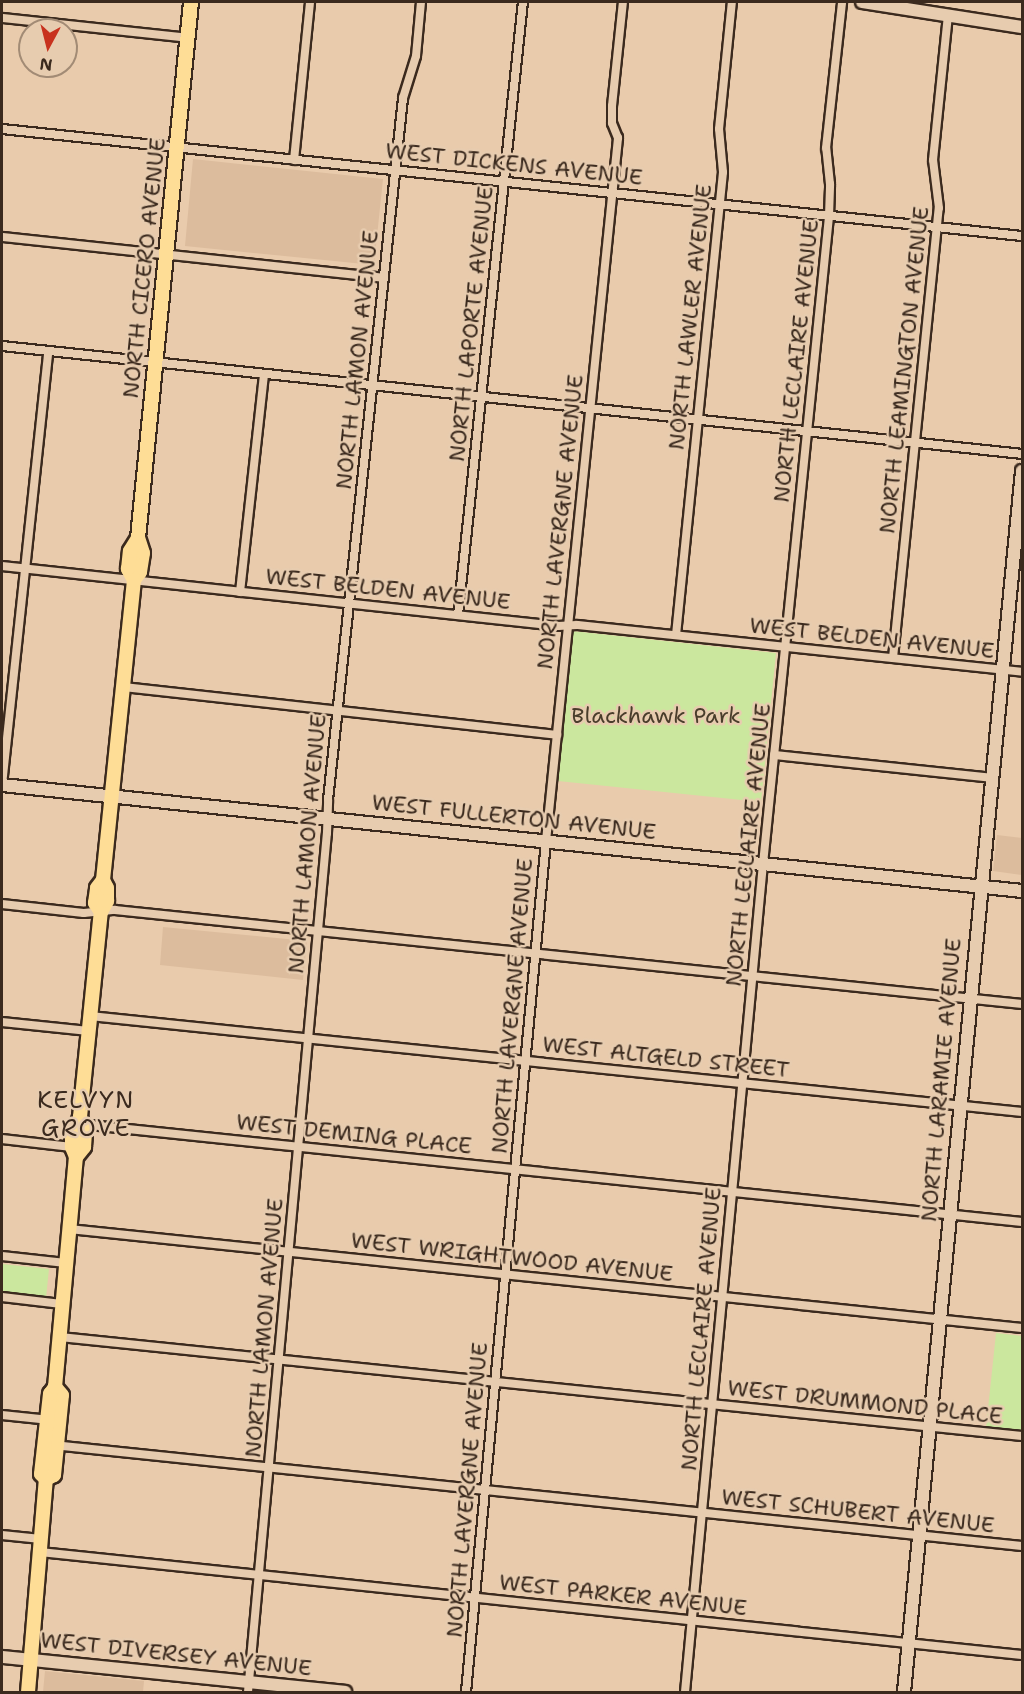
<!DOCTYPE html>
<html>
<head>
<meta charset="utf-8">
<style>
  body { margin:0 }
  #map { position:relative; width:1024px; height:1694px; overflow:hidden; background:#e9cbac; font-family:"Shantell Sans",sans-serif }
  div>[style] { position:absolute }
  [style*='--x'] { left:calc(var(--x)*1px); top:calc(var(--y)*1px); width:calc(var(--w)*1px); rotate:calc(var(--a)*1deg) }
  .built>* { inset:0; background:#dcbc9d }
  .green>* { inset:0; background:#cbe79e }
  .roads { filter:drop-shadow(2px 0 #3b2a1e) drop-shadow(-2px 0 #3b2a1e) drop-shadow(0 2px #3b2a1e) drop-shadow(0 -2px #3b2a1e) }
  .street>* { height:8px; margin:-4px; padding:0 4px; transform-origin:4px; border-radius:4px; background:#e7ccaf }
  .secondary>* { height:12px; margin:-6px; padding:0 6px; transform-origin:6px; border-radius:6px; background:#e7ccaf }
  .primary>* { height:14px; margin:-7px; padding:0 7px; transform-origin:7px; border-radius:7px; background:#fedd96 }
  span { translate:-50% -50%; white-space:nowrap; text-align:center; line-height:1.15; -webkit-text-stroke:5px #e7ccaf; paint-order:stroke }
  .street-label { font-size:22px; color:#3b2a1e }
  .park-label { font-size:22px; color:#493d2b }
  .neighbourhood-label { font-size:24px; color:#3b2a1e; letter-spacing:1.5px }
  .frame { position:absolute; inset:0; border:3px solid #3b2a1e; pointer-events:none }
  .north { position:absolute; left:18px; top:18px; width:60px; height:60px; box-sizing:border-box; background:#e7ccaf; border:2px solid #a28b75; border-radius:50%; rotate:187deg; font-size:16px; font-weight:700; line-height:24px; text-align:center; color:#3b2a1e }
  .north::after { content:''; display:block; margin:auto; width:21px; height:27px; background:#c8321e; clip-path:polygon(50% 0,100% 100%,50% 72%,0 100%) }
</style>
</head>
<body>
<div id="map">
  <div class="built">
    <div style="clip-path:polygon(193px 159px,383px 179px,374px 265px,185px 246px)"></div>
    <div style="clip-path:polygon(997px 835px,1022px 838px,1022px 875px,993px 871px)"></div>
    <div style="clip-path:polygon(163px 927px,307px 941px,303px 980px,160px 965px)"></div>
    <div style="clip-path:polygon(45px 1671px,144px 1681px,143px 1692px,43px 1692px)"></div>
  </div>
  <div class="green">
    <div style="clip-path:polygon(572px 631px,776px 653px,761px 802px,558px 781px)"></div>
    <div style="clip-path:polygon(2px 1264px,49px 1269px,46px 1298px,2px 1293px)"></div>
    <div style="clip-path:polygon(996px 1333px,1022px 1336px,1022px 1432px,986px 1428px)"></div>
  </div>
  <div class="roads">
    <div class="street">
      <div style="--x:2;--y:18;--w:187;--a:6.1"></div>
      <div style="--x:2;--y:129;--w:1026;--a:5.99"></div>
      <div style="--x:294;--y:160;--w:159;--a:-84.2"></div>
      <div style="--x:2;--y:237;--w:384;--a:6.1"></div>
      <div style="--x:2;--y:346;--w:1026;--a:6.04"></div>
      <div style="--x:2;--y:566;--w:559;--a:6.16"></div>
      <div style="--x:558;--y:626;--w:19;--a:-3"></div>
      <div style="--x:577;--y:625;--w:447;--a:6"></div>
      <div style="--x:240;--y:592;--w:219;--a:-83.7"></div>
      <div style="--x:458;--y:615;--w:616;--a:-83.95"></div>
      <div style="--x:676;--y:635;--w:465;--a:-84.2"></div>
      <div style="--x:723;--y:172;--w:43;--a:-95.3"></div>
      <div style="--x:719;--y:129;--w:128;--a:-84.2"></div>
      <div style="--x:893;--y:658;--w:452;--a:-84.2"></div>
      <div style="--x:939;--y:208;--w:48;--a:-97.1"></div>
      <div style="--x:933;--y:160;--w:146;--a:-84.1"></div>
      <div style="--x:123;--y:687;--w:437;--a:6.3"></div>
      <div style="--x:774;--y:755;--w:219;--a:6"></div>
      <div style="--x:2;--y:785;--w:436;--a:-83.9"></div>
      <div style="--x:2;--y:904;--w:82;--a:6.3"></div>
      <div style="--x:84;--y:913;--w:31;--a:-6"></div>
      <div style="--x:115;--y:910;--w:912;--a:5.92"></div>
      <div style="--x:90;--y:1016;--w:937;--a:5.88"></div>
      <div style="--x:2;--y:1022;--w:87;--a:5.9"></div>
      <div style="--x:80;--y:1124;--w:947;--a:5.94"></div>
      <div style="--x:2;--y:1139;--w:70;--a:6.5"></div>
      <div style="--x:69;--y:1229;--w:958;--a:5.93"></div>
      <div style="--x:2;--y:1256;--w:64;--a:6.2"></div>
      <div style="--x:2;--y:1297;--w:60;--a:6.7"></div>
      <div style="--x:60;--y:1337;--w:967;--a:5.88"></div>
      <div style="--x:2;--y:1415;--w:48;--a:5.9"></div>
      <div style="--x:53;--y:1445;--w:974;--a:5.95"></div>
      <div style="--x:2;--y:1535;--w:39;--a:6"></div>
      <div style="--x:40;--y:1552;--w:987;--a:5.99"></div>
      <div style="--x:248;--y:1692;--w:863;--a:-84.75"></div>
      <div style="--x:327;--y:833;--w:33;--a:-88"></div>
      <div style="--x:328;--y:800;--w:706;--a:-83.9"></div>
      <div style="--x:403;--y:98;--w:44;--a:-72.8"></div>
      <div style="--x:416;--y:56;--w:54;--a:-84.7"></div>
      <div style="--x:466;--y:1692;--w:855;--a:-84.63"></div>
      <div style="--x:546;--y:841;--w:707;--a:-84.15"></div>
      <div style="--x:618;--y:138;--w:16;--a:-112"></div>
      <div style="--x:612;--y:123;--w:17;--a:-90"></div>
      <div style="--x:612;--y:106;--w:105;--a:-84"></div>
      <div style="--x:685;--y:1692;--w:832;--a:-84.62"></div>
      <div style="--x:763;--y:864;--w:651;--a:-84.18"></div>
      <div style="--x:829;--y:216;--w:32;--a:-88"></div>
      <div style="--x:830;--y:184;--w:36;--a:-96"></div>
      <div style="--x:826;--y:148;--w:147;--a:-83.7"></div>
    </div>
    <div class="secondary">
      <div style="--x:862;--y:2;--w:162;--a:8.9"></div>
      <div style="--x:2;--y:785;--w:1025;--a:5.93"></div>
      <div style="--x:2;--y:1657;--w:345;--a:5.8"></div>
      <div style="--x:904;--y:1692;--w:1227;--a:-84.48"></div>
    </div>
    <div class="primary">
      <div style="--x:134;--y:580;--w:10;--a:-53"></div>
      <div style="--x:140;--y:572;--w:19;--a:-81"></div>
      <div style="--x:143;--y:553;--w:16;--a:-108"></div>
      <div style="--x:138;--y:538;--w:539;--a:-84.35"></div>
      <div style="--x:101;--y:912;--w:11;--a:-124"></div>
      <div style="--x:95;--y:903;--w:15;--a:-82"></div>
      <div style="--x:97;--y:888;--w:10;--a:-53"></div>
      <div style="--x:76;--y:1157;--w:13;--a:-51"></div>
      <div style="--x:84;--y:1147;--w:14;--a:-86"></div>
      <div style="--x:85;--y:1133;--w:17;--a:-107"></div>
      <div style="--x:46;--y:1479;--w:9;--a:-27"></div>
      <div style="--x:54;--y:1475;--w:80;--a:-84.3"></div>
      <div style="--x:62;--y:1395;--w:11;--a:-131"></div>
      <div style="--x:28;--y:1692;--w:214;--a:-85.2"></div>
      <div style="--x:46;--y:1479;--w:7;--a:-135"></div>
      <div style="--x:41;--y:1474;--w:81;--a:-83.6"></div>
      <div style="--x:50;--y:1394;--w:9;--a:-54"></div>
      <div style="--x:55;--y:1387;--w:231;--a:-84.8"></div>
      <div style="--x:76;--y:1157;--w:11;--a:-112"></div>
      <div style="--x:72;--y:1147;--w:9;--a:-90"></div>
      <div style="--x:72;--y:1138;--w:22;--a:-69"></div>
      <div style="--x:80;--y:1117;--w:206;--a:-84.2"></div>
      <div style="--x:101;--y:912;--w:13;--a:-61"></div>
      <div style="--x:107;--y:901;--w:13;--a:-90"></div>
      <div style="--x:107;--y:888;--w:9;--a:-117"></div>
      <div style="--x:103;--y:880;--w:302;--a:-84.1"></div>
      <div style="--x:134;--y:580;--w:13;--a:-119"></div>
      <div style="--x:128;--y:569;--w:18;--a:-84"></div>
      <div style="--x:130;--y:551;--w:15;--a:-58"></div>
    </div>
  </div>
  <div class="street-label">
    <span style="left:514px;top:164px;rotate:6deg">WEST DICKENS AVENUE</span>
    <span style="left:144px;top:268px;rotate:-84deg">NORTH CICERO AVENUE</span>
    <span style="left:690px;top:317px;rotate:-84deg">NORTH LAWLER AVENUE</span>
    <span style="left:471px;top:324px;rotate:-84deg">NORTH LAPORTE AVENUE</span>
    <span style="left:357px;top:360px;rotate:-84deg">NORTH LAMON AVENUE</span>
    <span style="left:796px;top:361px;rotate:-84deg">NORTH LECLAIRE AVENUE</span>
    <span style="left:904px;top:370px;rotate:-84deg">NORTH LEAMINGTON AVENUE</span>
    <span style="left:560px;top:522px;rotate:-84deg">NORTH LAVERGNE AVENUE</span>
    <span style="left:388px;top:589px;rotate:6deg">WEST BELDEN AVENUE</span>
    <span style="left:872px;top:638px;rotate:6deg">WEST BELDEN AVENUE</span>
    <span style="left:514px;top:817px;rotate:6deg">WEST FULLERTON AVENUE</span>
    <span style="left:307px;top:844px;rotate:-85deg">NORTH LAMON AVENUE</span>
    <span style="left:748px;top:845px;rotate:-84deg">NORTH LECLAIRE AVENUE</span>
    <span style="left:512px;top:1006px;rotate:-85deg">NORTH LAVERGNE AVENUE</span>
    <span style="left:666px;top:1057px;rotate:6deg">WEST ALTGELD STREET</span>
    <span style="left:941px;top:1080px;rotate:-85deg">NORTH LARAMIE AVENUE</span>
    <span style="left:354px;top:1134px;rotate:6deg">WEST DEMING PLACE</span>
    <span style="left:512px;top:1257px;rotate:6deg">WEST WRIGHTWOOD AVENUE</span>
    <span style="left:264px;top:1328px;rotate:-85deg">NORTH LAMON AVENUE</span>
    <span style="left:701px;top:1329px;rotate:-85deg">NORTH LECLAIRE AVENUE</span>
    <span style="left:865px;top:1402px;rotate:6deg">WEST DRUMMOND PLACE</span>
    <span style="left:467px;top:1490px;rotate:-85deg">NORTH LAVERGNE AVENUE</span>
    <span style="left:858px;top:1511px;rotate:6deg">WEST SCHUBERT AVENUE</span>
    <span style="left:623px;top:1595px;rotate:6deg">WEST PARKER AVENUE</span>
    <span style="left:176px;top:1654px;rotate:6deg">WEST DIVERSEY AVENUE</span>
  </div>
  <div class="park-label">
    <span style="left:656px;top:716px">Blackhawk Park</span>
  </div>
  <div class="neighbourhood-label">
    <span style="left:86px;top:1115px">KELVYN<br>GROVE</span>
  </div>
  <div class="frame"></div>
  <div class="north">N</div>
</div>
</body>
</html>
